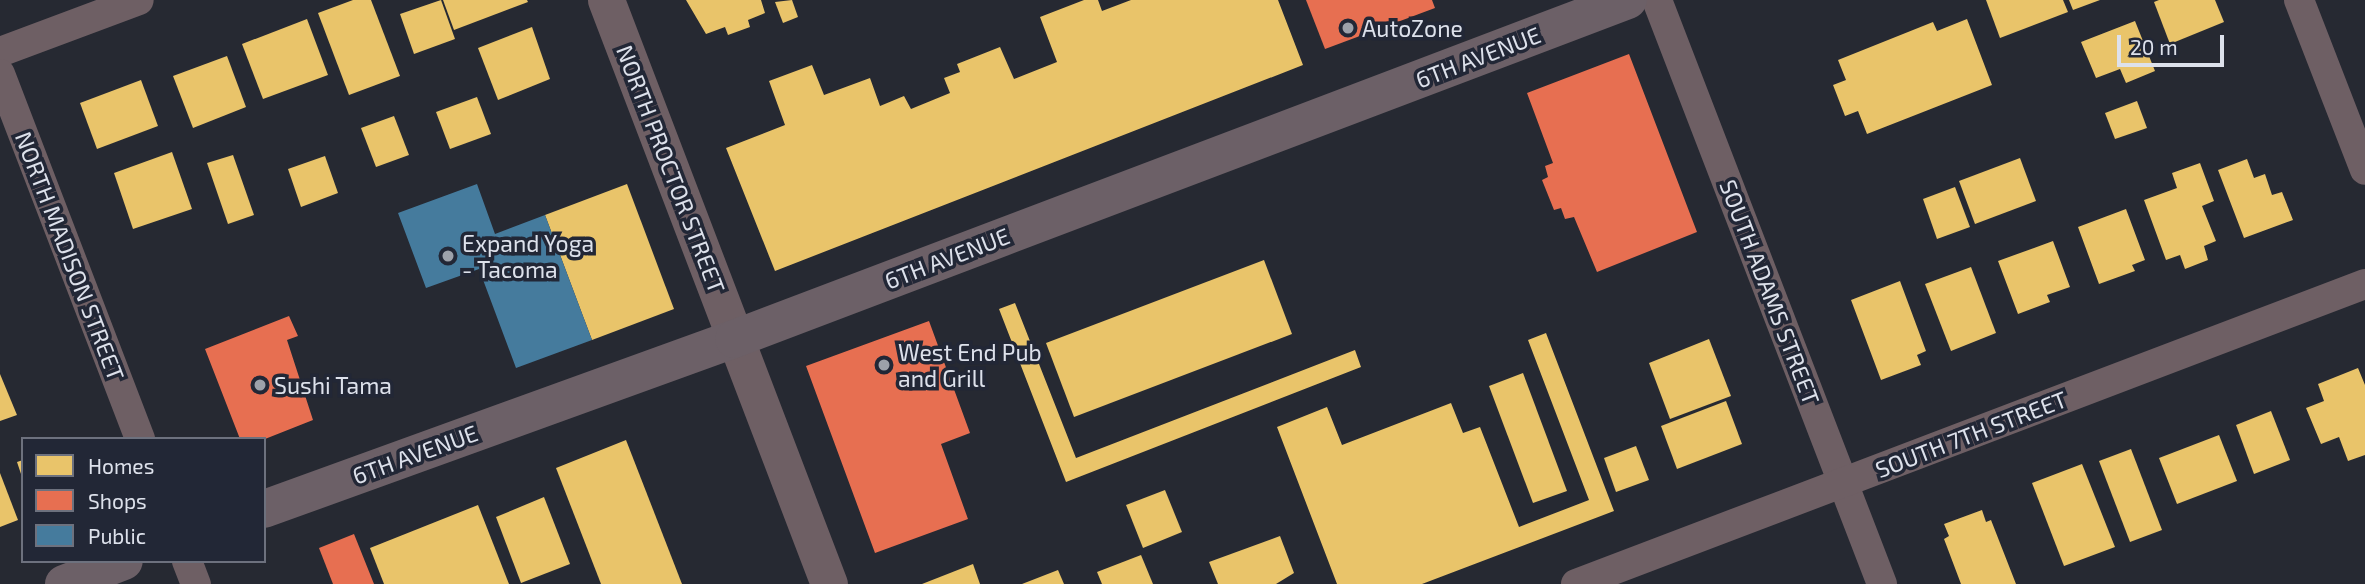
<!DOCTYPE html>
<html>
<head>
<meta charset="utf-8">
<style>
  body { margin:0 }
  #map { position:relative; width:2365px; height:584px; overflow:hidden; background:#262932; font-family:"Exo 2",sans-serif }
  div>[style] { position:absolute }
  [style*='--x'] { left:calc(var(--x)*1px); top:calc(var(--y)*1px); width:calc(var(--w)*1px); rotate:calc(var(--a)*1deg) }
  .homes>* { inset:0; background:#e9c46a }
  .shops>* { inset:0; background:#e76f51 }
  .public>* { inset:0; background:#457b9d }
  .minor>* { height:30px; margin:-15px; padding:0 15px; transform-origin:15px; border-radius:15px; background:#6e5f64 }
  .tertiary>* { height:37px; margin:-18.5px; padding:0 18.5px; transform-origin:18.5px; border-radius:18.5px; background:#6e5f64 }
  .primary>* { height:38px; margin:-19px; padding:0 19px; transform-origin:19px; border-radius:19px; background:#6c6067 }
  .dots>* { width:19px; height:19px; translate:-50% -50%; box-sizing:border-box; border:4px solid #222736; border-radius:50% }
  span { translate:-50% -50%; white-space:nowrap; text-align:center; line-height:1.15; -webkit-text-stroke:7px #222736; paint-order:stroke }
  .poi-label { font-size:23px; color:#dde1eb }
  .left { translate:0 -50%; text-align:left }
  .street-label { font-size:23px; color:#dde1eb }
  .legend { position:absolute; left:21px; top:437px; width:245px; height:126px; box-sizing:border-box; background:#222736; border:2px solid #6d717e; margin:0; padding:9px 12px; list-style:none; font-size:21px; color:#dde1eb }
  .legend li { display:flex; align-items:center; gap:14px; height:35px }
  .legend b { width:35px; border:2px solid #6d717e }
  .scale { position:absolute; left:2117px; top:35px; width:107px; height:32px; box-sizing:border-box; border:4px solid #dde1eb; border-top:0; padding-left:9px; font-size:21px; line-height:24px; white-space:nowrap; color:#dde1eb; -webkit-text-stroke:5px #222736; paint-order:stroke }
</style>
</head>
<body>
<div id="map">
  <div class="homes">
    <div style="clip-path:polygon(353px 0,371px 0,400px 76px,349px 95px,318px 13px)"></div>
    <div style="clip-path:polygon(441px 0,455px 39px,414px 54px,400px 14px)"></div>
    <div style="clip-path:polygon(443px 0,527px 0,528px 2px,454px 30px)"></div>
    <div style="clip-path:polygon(686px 0,761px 0,765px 13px,748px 20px,750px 27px,728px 35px,725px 27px,706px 34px)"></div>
    <div style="clip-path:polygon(792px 0,798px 17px,783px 23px,775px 2px)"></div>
    <div style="clip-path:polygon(1084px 0,1098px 0,1102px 11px,1131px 0,1278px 0,1303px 65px,775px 271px,726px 148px,785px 125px,769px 81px,812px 65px,824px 95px,870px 78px,880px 106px,904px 96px,911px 109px,950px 93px,944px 78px,960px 72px,957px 64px,1000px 47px,1014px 79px,1057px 62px,1040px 17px)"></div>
    <div style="clip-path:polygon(1986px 0,2063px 0,2068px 12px,2000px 38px)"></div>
    <div style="clip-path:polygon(2069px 0,2100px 0,2073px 10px)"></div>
    <div style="clip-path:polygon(2159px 0,2215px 0,2224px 22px,2170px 44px,2154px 2px)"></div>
    <div style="clip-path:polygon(307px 19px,328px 75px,263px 99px,242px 44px)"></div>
    <div style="clip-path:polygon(1967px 19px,1992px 85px,1867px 134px,1858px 111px,1845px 116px,1833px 85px,1846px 80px,1838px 60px,1933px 22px,1937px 31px)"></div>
    <div style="clip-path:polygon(2135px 21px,2155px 71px,2126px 83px,2120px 69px,2096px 78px,2081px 42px)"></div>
    <div style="clip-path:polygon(532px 27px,550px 79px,498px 100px,478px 48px)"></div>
    <div style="clip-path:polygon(227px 56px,246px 107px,193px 128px,173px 76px)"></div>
    <div style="clip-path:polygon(141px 80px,158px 126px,97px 149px,80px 103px)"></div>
    <div style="clip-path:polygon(477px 97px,491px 134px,450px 149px,436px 112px)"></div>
    <div style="clip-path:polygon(2137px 101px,2147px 128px,2115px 139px,2105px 113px)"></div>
    <div style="clip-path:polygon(394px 116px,409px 155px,376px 167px,361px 128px)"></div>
    <div style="clip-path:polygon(172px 152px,192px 209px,133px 229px,114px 173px)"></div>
    <div style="clip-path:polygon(233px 155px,254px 215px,228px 224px,207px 163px)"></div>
    <div style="clip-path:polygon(325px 156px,338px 193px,301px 207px,288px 169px)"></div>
    <div style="clip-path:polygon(2020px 158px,2036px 201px,1975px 224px,1959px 181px)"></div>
    <div style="clip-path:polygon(2247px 159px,2254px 178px,2265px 174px,2272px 195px,2282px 192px,2293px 220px,2244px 238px,2218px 170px)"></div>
    <div style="clip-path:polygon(2200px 163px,2214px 201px,2202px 206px,2216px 241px,2204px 246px,2208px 260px,2185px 269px,2180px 255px,2166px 260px,2144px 200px,2177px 188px,2172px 173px)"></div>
    <div style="clip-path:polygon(627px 184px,674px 309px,592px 340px,545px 215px)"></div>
    <div style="clip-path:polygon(1955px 187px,1970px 227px,1937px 239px,1923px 199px)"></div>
    <div style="clip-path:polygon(2126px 209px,2145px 260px,2132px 265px,2135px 271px,2099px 284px,2078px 227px)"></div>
    <div style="clip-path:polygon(2053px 241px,2070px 287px,2047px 295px,2050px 302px,2018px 314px,1998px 261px)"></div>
    <div style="clip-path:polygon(1264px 260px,1292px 334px,1074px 417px,1046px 343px)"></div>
    <div style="clip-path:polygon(1971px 267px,1996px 333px,1951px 351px,1925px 284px)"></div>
    <div style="clip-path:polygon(1900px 281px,1926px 351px,1917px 355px,1921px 365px,1881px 380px,1851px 300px)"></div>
    <div style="clip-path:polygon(1015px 303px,1076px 458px,1355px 350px,1361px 367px,1066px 482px,999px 309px)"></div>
    <div style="clip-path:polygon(1546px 333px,1614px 511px,1422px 584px,1337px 584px,1277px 427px,1327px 407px,1342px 445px,1451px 403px,1463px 433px,1480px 427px,1519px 527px,1589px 500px,1528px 340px)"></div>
    <div style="clip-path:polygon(1709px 339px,1731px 396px,1670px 419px,1649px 363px)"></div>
    <div style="clip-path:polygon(2358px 368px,2365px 385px,2365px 455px,2348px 461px,2339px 437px,2321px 444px,2306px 408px,2324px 401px,2318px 384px)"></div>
    <div style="clip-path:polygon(1523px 373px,1567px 491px,1533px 503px,1489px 386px)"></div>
    <div style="clip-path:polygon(0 374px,17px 415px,0 421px)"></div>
    <div style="clip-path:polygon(1726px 401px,1742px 444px,1677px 469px,1661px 426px)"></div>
    <div style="clip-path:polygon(2271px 411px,2290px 460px,2254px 474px,2236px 425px)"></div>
    <div style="clip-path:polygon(2219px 435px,2237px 481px,2177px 504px,2159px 458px)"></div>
    <div style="clip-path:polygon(626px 440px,682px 584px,601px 584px,556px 468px)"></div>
    <div style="clip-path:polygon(1636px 446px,1649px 480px,1616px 492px,1604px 458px)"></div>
    <div style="clip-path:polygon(2131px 449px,2162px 530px,2130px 542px,2099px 461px)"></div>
    <div style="clip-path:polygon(23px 460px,23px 477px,22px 477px,17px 462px)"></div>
    <div style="clip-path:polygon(2082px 464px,2115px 547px,2064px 566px,2032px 483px)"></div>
    <div style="clip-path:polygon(0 473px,18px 520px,0 527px)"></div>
    <div style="clip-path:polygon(1165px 490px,1182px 532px,1143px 548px,1126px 505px)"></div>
    <div style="clip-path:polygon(544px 497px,570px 564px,521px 583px,496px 517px)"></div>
    <div style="clip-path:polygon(478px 505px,509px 584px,384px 584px,370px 548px)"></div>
    <div style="clip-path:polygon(1982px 510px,1986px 522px,1991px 520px,2016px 584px,1961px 584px,1944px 539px,1949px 536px,1944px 524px)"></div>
    <div style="clip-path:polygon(1280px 536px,1294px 573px,1276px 584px,1218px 584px,1209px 562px)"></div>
    <div style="clip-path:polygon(1141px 555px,1153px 584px,1102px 584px,1097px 572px)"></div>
    <div style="clip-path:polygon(973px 564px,980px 584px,922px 584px)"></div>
    <div style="clip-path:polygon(1058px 570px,1064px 584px,1022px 584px)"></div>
  </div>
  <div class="shops">
    <div style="clip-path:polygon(1306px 0,1432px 0,1435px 8px,1325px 49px)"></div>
    <div style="clip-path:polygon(1629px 54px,1697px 232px,1597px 272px,1574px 217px,1565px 219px,1561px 208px,1554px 210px,1542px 180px,1548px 177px,1545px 166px,1553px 163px,1527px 93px)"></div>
    <div style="clip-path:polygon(289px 316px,298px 336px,287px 340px,313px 420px,265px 439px,240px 439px,205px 349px)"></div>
    <div style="clip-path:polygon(929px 321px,970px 433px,941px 444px,968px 519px,875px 553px,806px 366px)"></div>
    <div style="clip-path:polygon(354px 534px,374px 584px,333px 584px,319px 548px)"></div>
  </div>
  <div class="public">
    <div style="clip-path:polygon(477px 184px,495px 234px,545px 215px,592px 340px,516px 368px,479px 269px,426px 288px,398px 213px)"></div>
  </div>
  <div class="minor">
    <div style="--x:1657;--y:0;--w:626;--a:68.93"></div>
    <div style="--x:2299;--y:0;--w:182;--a:68.8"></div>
    <div style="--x:0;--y:52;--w:148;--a:-20.5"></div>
    <div style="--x:0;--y:74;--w:391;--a:69"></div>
    <div style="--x:187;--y:561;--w:25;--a:69"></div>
    <div style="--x:1576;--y:584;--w:844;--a:-20.82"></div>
  </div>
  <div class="tertiary">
    <div style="--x:606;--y:0;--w:625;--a:69.1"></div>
  </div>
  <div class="primary">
    <div style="--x:264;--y:509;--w:500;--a:-19.9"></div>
    <div style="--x:734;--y:339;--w:956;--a:-20.77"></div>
    <div style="--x:64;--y:584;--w:64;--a:-21"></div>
  </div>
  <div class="dots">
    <div style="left:1348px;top:28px;background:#9da1aa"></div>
    <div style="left:448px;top:256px;background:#9da1aa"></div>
    <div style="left:884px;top:365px;background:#9da1aa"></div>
    <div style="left:260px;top:385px;background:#9da1aa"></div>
  </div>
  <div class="poi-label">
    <span class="left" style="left:1362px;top:28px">AutoZone</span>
    <span class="left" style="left:462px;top:256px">Expand Yoga<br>- Tacoma</span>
    <span class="left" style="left:898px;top:365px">West End Pub<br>and Grill</span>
    <span class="left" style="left:274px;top:385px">Sushi Tama</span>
  </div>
  <div class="street-label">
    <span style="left:1478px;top:57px;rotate:-21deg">6TH AVENUE</span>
    <span style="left:671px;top:169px;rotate:69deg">NORTH PROCTOR STREET</span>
    <span style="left:70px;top:256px;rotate:69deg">NORTH MADISON STREET</span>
    <span style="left:947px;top:258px;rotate:-21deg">6TH AVENUE</span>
    <span style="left:1770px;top:292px;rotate:69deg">SOUTH ADAMS STREET</span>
    <span style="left:1971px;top:434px;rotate:-21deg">SOUTH 7TH STREET</span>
    <span style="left:415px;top:454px;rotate:-20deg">6TH AVENUE</span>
  </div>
  <ul class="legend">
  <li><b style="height:19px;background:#e9c46a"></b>Homes</li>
  <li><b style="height:19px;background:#e76f51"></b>Shops</li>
  <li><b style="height:19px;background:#457b9d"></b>Public</li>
  </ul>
  <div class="scale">20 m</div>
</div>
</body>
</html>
